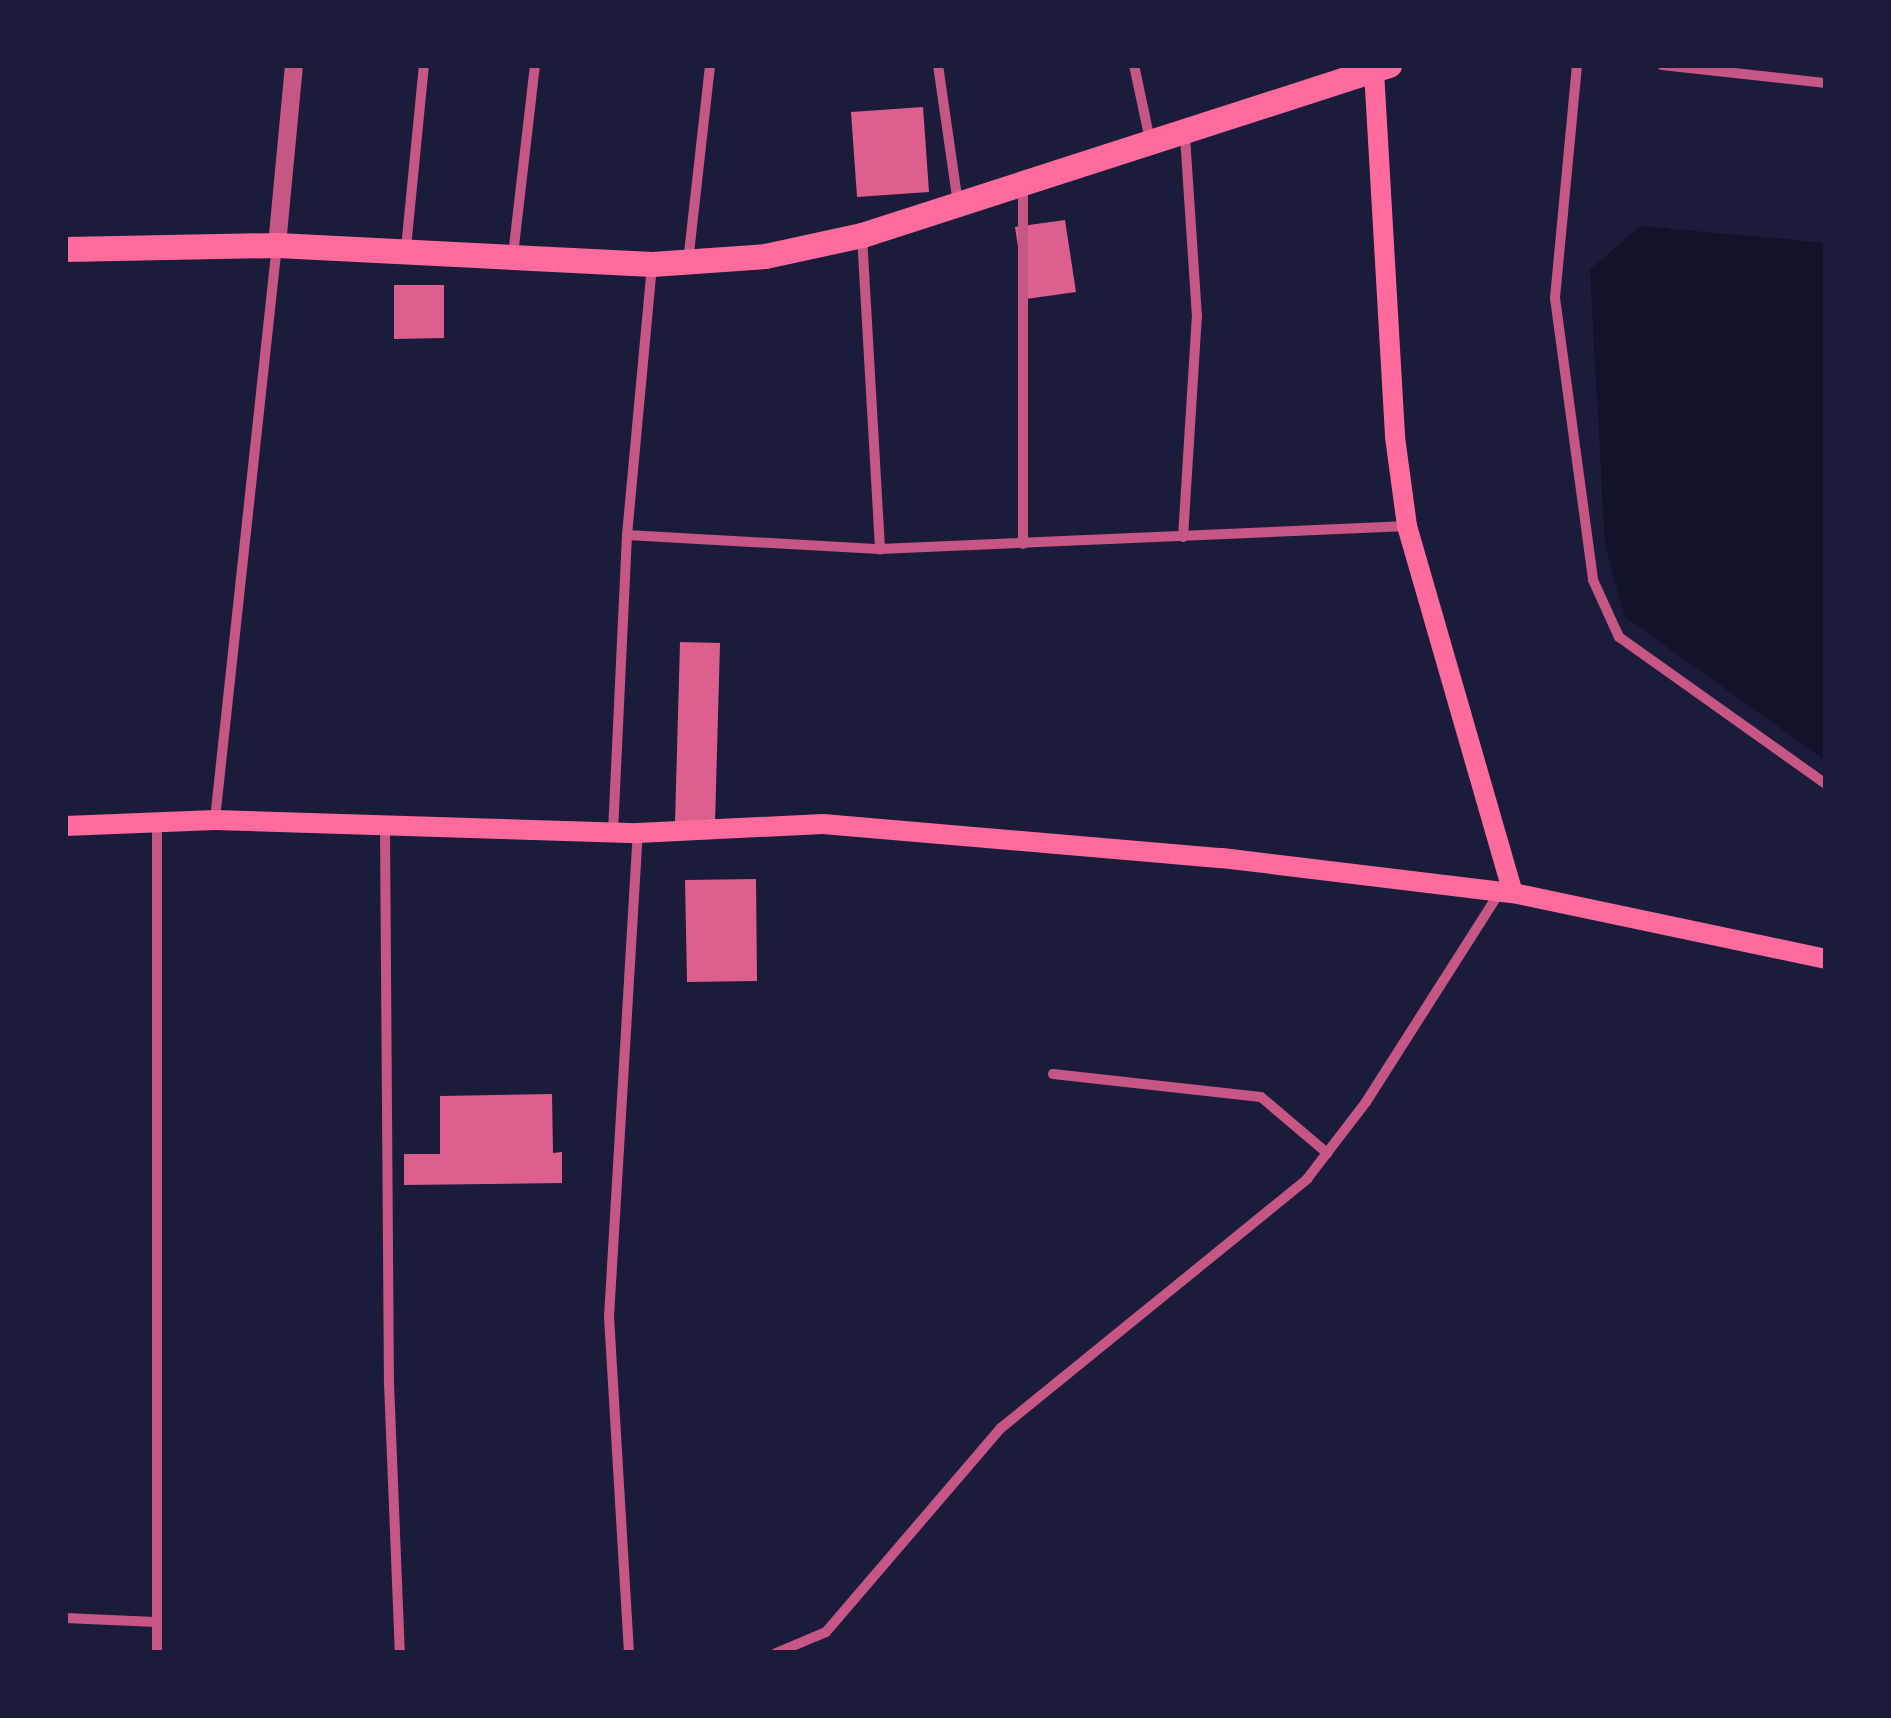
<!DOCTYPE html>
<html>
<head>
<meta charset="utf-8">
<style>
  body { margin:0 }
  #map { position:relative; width:1891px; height:1718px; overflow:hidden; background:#1b1b3a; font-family:Lato,sans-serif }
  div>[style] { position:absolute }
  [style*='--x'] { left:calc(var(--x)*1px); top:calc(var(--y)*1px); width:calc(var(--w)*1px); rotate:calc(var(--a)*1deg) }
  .water>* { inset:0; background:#12122b }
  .building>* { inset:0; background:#dd5f8e }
  .minor>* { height:10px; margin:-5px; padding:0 5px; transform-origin:5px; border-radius:5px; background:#c65784 }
  .tertiary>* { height:18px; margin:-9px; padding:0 9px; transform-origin:9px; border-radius:9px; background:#c65784 }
  .secondary>* { height:20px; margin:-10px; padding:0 10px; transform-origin:10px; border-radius:10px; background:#ff6b9d }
  .primary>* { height:25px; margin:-12.5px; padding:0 12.5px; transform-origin:12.5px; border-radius:12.5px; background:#ff6b9d }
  span { translate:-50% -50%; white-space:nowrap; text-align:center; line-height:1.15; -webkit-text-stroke:9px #1b1b3a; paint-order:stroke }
  .frame { position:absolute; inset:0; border:68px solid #1b1b3a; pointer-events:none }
</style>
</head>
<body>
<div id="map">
  <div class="water">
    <div style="clip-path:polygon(1640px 226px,1826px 243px,1826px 761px,1624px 616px,1605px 543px,1590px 270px)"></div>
  </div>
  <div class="building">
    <div style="clip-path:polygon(923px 107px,929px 192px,857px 197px,851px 112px)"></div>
    <div style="clip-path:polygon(1065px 220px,1076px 292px,1026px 299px,1015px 227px)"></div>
    <div style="clip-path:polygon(394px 285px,444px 285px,444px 338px,394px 339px)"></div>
    <div style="clip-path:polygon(680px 642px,720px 643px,715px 823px,675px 822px)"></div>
    <div style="clip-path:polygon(756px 879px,757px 981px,687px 982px,685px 880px)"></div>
    <div style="clip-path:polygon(552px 1094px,553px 1153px,562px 1152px,562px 1183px,404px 1185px,404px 1154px,440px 1154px,440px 1096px)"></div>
  </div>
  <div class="minor">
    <div style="--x:938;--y:65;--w:139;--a:81.8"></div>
    <div style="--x:1134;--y:65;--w:77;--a:78"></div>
    <div style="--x:1577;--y:65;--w:234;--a:95.4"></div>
    <div style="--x:1555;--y:298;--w:285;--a:82.3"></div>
    <div style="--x:1593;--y:580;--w:63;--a:65.5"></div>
    <div style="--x:1619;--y:637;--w:254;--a:35.4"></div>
    <div style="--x:1662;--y:65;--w:165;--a:6.3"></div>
    <div style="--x:862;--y:236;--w:314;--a:86.7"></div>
    <div style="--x:406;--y:248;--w:184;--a:-84.4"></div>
    <div style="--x:513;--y:255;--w:191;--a:-83.4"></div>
    <div style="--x:688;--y:262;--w:198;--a:-83.6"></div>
    <div style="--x:627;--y:535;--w:253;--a:3.2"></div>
    <div style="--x:880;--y:549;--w:528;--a:-2.5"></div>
    <div style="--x:1183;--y:537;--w:220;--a:-86.4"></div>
    <div style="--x:1197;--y:317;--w:183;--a:-93.8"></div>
    <div style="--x:1023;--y:544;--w:360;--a:-90"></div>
    <div style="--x:215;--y:819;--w:577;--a:-83.84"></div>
    <div style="--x:385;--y:830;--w:553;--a:89.59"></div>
    <div style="--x:389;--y:1383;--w:270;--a:87.7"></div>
    <div style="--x:613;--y:832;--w:297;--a:-87.3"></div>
    <div style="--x:627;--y:535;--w:271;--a:-84.7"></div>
    <div style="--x:1053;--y:1074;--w:209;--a:6.3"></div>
    <div style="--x:1261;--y:1097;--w:87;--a:40.3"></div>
    <div style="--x:65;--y:1618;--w:90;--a:2.5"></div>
    <div style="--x:157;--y:1653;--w:826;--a:-90"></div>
    <div style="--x:629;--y:1653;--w:337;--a:-93.4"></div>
    <div style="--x:609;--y:1317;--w:485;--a:-86.6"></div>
    <div style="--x:776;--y:1653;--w:54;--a:-22.8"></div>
    <div style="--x:826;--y:1632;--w:269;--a:-49.4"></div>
    <div style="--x:1001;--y:1428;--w:395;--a:-39.1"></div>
    <div style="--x:1307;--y:1179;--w:97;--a:-52.5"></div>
    <div style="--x:1366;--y:1102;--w:248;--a:-57.5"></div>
  </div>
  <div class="tertiary">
    <div style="--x:277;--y:245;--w:181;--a:-84.6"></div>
  </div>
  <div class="secondary">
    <div style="--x:1374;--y:71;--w:367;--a:86.7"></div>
    <div style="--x:1395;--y:437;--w:90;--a:82.3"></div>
    <div style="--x:1407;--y:526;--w:382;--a:73.9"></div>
    <div style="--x:65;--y:826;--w:150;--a:-2.3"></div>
    <div style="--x:215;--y:820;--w:423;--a:1.8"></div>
    <div style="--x:638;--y:833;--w:185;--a:-2.8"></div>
    <div style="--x:823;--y:824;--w:400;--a:4.9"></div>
    <div style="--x:1222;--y:858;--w:293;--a:6.9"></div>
    <div style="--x:1513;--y:893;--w:320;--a:11.9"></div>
  </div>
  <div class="primary">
    <div style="--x:65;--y:249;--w:212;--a:-1.1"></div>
    <div style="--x:277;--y:245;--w:375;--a:2.9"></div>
    <div style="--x:652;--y:264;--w:113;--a:-4"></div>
    <div style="--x:765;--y:256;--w:99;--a:-12.2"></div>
    <div style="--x:862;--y:235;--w:554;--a:-17.88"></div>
  </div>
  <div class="frame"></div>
</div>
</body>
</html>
